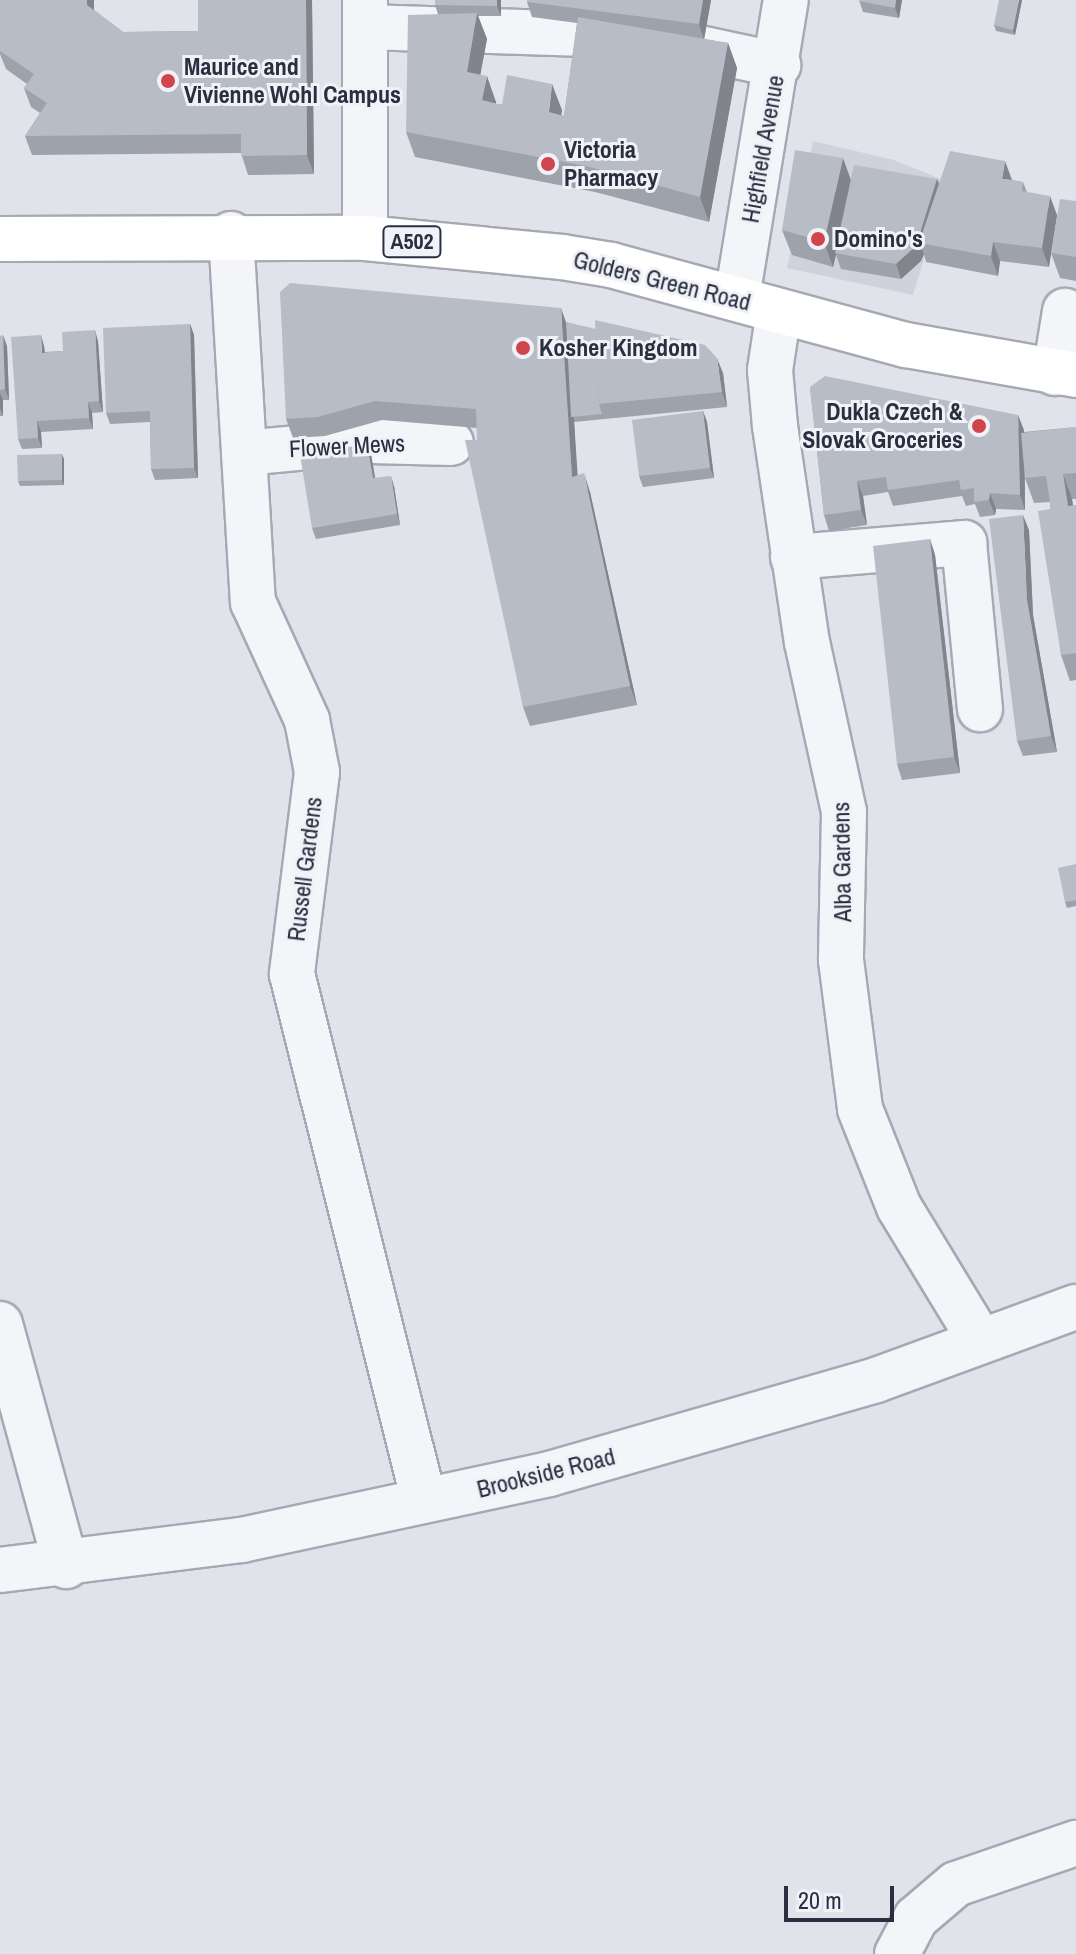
<!DOCTYPE html>
<html>
<head>
<meta charset="utf-8">
<style>
  body { margin:0 }
  #map { position:relative; width:1076px; height:1954px; overflow:hidden; background:#e1e3ea; font-family:"Archivo Narrow",sans-serif }
  div>[style] { position:absolute }
  [style*='--x'] { left:calc(var(--x)*1px); top:calc(var(--y)*1px); width:calc(var(--w)*1px); rotate:calc(var(--a)*1deg) }
  .built>* { inset:0; background:#cfd2dc }
  .roads { filter:drop-shadow(2px 0 #a6a9b4) drop-shadow(-2px 0 #a6a9b4) drop-shadow(0 2px #a6a9b4) drop-shadow(0 -2px #a6a9b4) }
  .minor>* { height:44px; margin:-22px; padding:0 22px; transform-origin:22px; border-radius:22px; background:#f3f5f8 }
  .major>* { height:44px; margin:-22px; padding:0 22px; transform-origin:22px; border-radius:22px; background:#fff }
  .wall>* { inset:0; background:#9ea2ab }
  .shaded-wall>* { inset:0; background:#81848b }
  .building>* { inset:0; background:#b8bcc7 }
  .dots>* { width:22px; height:22px; translate:-50% -50%; box-sizing:border-box; border:4px solid #f0f2f7; border-radius:50% }
  span { translate:-50% -50%; white-space:nowrap; text-align:center; line-height:1.15; -webkit-text-stroke:6px #f0f2f7; paint-order:stroke }
  .shield-label span { padding:2px 6px; background:#f0f2f7; border:2px solid; border-radius:6px; -webkit-text-stroke-width:0 }
  .shield-label { font-size:22px; color:#292f41; font-weight:700 }
  .poi-label { font-size:24px; color:#292f41; font-weight:700 }
  .left { translate:0 -50%; text-align:left }
  .right { translate:-100% -50%; text-align:right }
  .street-label { font-size:24px; color:#292f41 }
  .scale { position:absolute; left:784px; top:1886px; width:110px; height:36px; box-sizing:border-box; border:4px solid #292f41; border-top:0; padding-left:10px; font-size:24px; line-height:28px; white-space:nowrap; color:#292f41; -webkit-text-stroke:6px #f0f2f7; paint-order:stroke }
</style>
</head>
<body>
<div id="map">
  <div class="built">
    <div style="clip-path:polygon(813px 141px,894px 160px,948px 182px,913px 295px,787px 268px)"></div>
  </div>
  <div class="roads">
    <div class="minor">
      <div style="--x:365;--y:27;--w:229;--a:1.8"></div>
      <div style="--x:594;--y:34;--w:73;--a:5.5"></div>
      <div style="--x:667;--y:41;--w:114;--a:12.2"></div>
      <div style="--x:231;--y:234;--w:369;--a:86.6"></div>
      <div style="--x:253;--y:602;--w:130;--a:65.4"></div>
      <div style="--x:307;--y:720;--w:53;--a:79.1"></div>
      <div style="--x:317;--y:772;--w:204;--a:97.1"></div>
      <div style="--x:292;--y:974;--w:543;--a:75.94"></div>
      <div style="--x:365;--y:238;--w:238;--a:-90"></div>
      <div style="--x:737;--y:298;--w:302;--a:-80.7"></div>
      <div style="--x:779;--y:311;--w:60;--a:98.7"></div>
      <div style="--x:770;--y:370;--w:56;--a:84.9"></div>
      <div style="--x:775;--y:426;--w:218;--a:81.6"></div>
      <div style="--x:807;--y:642;--w:174;--a:77.7"></div>
      <div style="--x:844;--y:812;--w:148;--a:91.2"></div>
      <div style="--x:841;--y:960;--w:150;--a:82.7"></div>
      <div style="--x:860;--y:1109;--w:105;--a:68.3"></div>
      <div style="--x:899;--y:1207;--w:156;--a:58.7"></div>
      <div style="--x:1055;--y:373;--w:63;--a:-80.8"></div>
      <div style="--x:244;--y:453;--w:127;--a:-5.4"></div>
      <div style="--x:370;--y:441;--w:81;--a:1.4"></div>
      <div style="--x:793;--y:557;--w:172;--a:-4.7"></div>
      <div style="--x:964;--y:543;--w:167;--a:84.5"></div>
      <div style="--x:0;--y:1324;--w:251;--a:74.7"></div>
      <div style="--x:0;--y:1570;--w:244;--a:-7.1"></div>
      <div style="--x:242;--y:1540;--w:314;--a:-12.1"></div>
      <div style="--x:549;--y:1474;--w:340;--a:-16"></div>
      <div style="--x:876;--y:1380;--w:213;--a:-20.1"></div>
      <div style="--x:897;--y:1954;--w:41;--a:-62.2"></div>
      <div style="--x:916;--y:1918;--w:52;--a:-40.4"></div>
      <div style="--x:956;--y:1884;--w:127;--a:-18.9"></div>
    </div>
    <div class="major">
      <div style="--x:0;--y:239;--w:365;--a:-0.2"></div>
      <div style="--x:365;--y:238;--w:198;--a:5.5"></div>
      <div style="--x:562;--y:257;--w:50;--a:9.3"></div>
      <div style="--x:611;--y:265;--w:306;--a:15.2"></div>
      <div style="--x:906;--y:345;--w:173;--a:10"></div>
    </div>
  </div>
  <div class="wall">
    <div style="clip-path:polygon(0 0,94px 0,94px 10px,123px 32px,198px 31px,312px 0,314px 174px,248px 175px,241px 153px,32px 155px,25px 136px,40px 113px,31px 107px,24px 88px,27px 84px,6px 69px,0 54px)"></div>
    <div style="clip-path:polygon(501px 0,501px 16px,478px 16px,487px 39px,480px 75px,496px 102px,496px 104px,562px 110px,561px 115px,564px 116px,577px 23px,532px 17px,527px 2px,711px 0,704px 39px,728px 43px,737px 68px,709px 222px,595px 192px,415px 157px,406px 132px,438px 14px,435px 5px)"></div>
    <div style="clip-path:polygon(859px 0,902px 0,899px 18px,863px 12px)"></div>
    <div style="clip-path:polygon(1022px 0,1015px 35px,996px 31px,994px 25px)"></div>
    <div style="clip-path:polygon(937px 179px,939px 183px,1012px 180px,1023px 182px,1027px 192px,1057px 215px,1052px 249px,1076px 201px,1076px 281px,1060px 278px,1051px 253px,1049px 267px,1000px 261px,998px 276px,926px 262px,924px 254px,921px 261px,901px 279px,841px 269px,836px 255px,833px 267px,792px 255px,782px 230px,851px 180px)"></div>
    <div style="clip-path:polygon(566px 322px,723px 373px,727px 407px,574px 422px,577px 475px,590px 492px,637px 705px,530px 726px,523px 707px,477px 440px,477px 428px,382px 420px,325px 436px,293px 438px,286px 419px)"></div>
    <div style="clip-path:polygon(190px 324px,194px 335px,198px 478px,155px 480px,151px 469px,150px 422px,110px 424px,106px 413px)"></div>
    <div style="clip-path:polygon(0 336px,7px 346px,9px 400px,3px 400px,3px 416px,0 416px)"></div>
    <div style="clip-path:polygon(98px 341px,103px 412px,92px 413px,93px 429px,41px 432px,42px 448px,22px 449px,18px 439px,44px 346px,45px 352px,63px 351px)"></div>
    <div style="clip-path:polygon(810px 387px,1024px 430px,1024px 432px,1076px 427px,1076px 499px,1072px 499px,1073px 505px,1076px 505px,1076px 680px,1070px 681px,1061px 655px,1050px 502px,1034px 503px,1025px 478px,1025px 473px,1025px 510px,996px 509px,995px 515px,980px 517px,975px 504px,966px 506px,962px 496px,893px 506px,888px 492px,863px 496px,867px 525px,829px 531px,824px 515px)"></div>
    <div style="clip-path:polygon(703px 411px,707px 422px,714px 478px,643px 487px,639px 476px)"></div>
    <div style="clip-path:polygon(367px 444px,371px 454px,375px 478px,394px 486px,400px 525px,316px 539px,312px 528px)"></div>
    <div style="clip-path:polygon(64px 459px,64px 485px,20px 486px,18px 481px)"></div>
    <div style="clip-path:polygon(1029px 530px,1033px 615px,1057px 752px,1023px 756px,1017px 741px)"></div>
    <div style="clip-path:polygon(930px 539px,935px 555px,960px 773px,902px 780px,897px 764px)"></div>
    <div style="clip-path:polygon(1076px 864px,1076px 906px,1067px 908px,1065px 902px)"></div>
  </div>
  <div class="shaded-wall">
    <div style="clip-path:polygon(87px 0,94px 0,94px 25px,87px 5px)"></div>
    <div style="clip-path:polygon(306px 0,312px 0,314px 174px,307px 155px)"></div>
    <div style="clip-path:polygon(497px 0,501px 0,501px 16px,497px 6px)"></div>
    <div style="clip-path:polygon(703px 0,711px 0,704px 40px,699px 24px)"></div>
    <div style="clip-path:polygon(896px 0,902px 0,899px 18px,895px 8px)"></div>
    <div style="clip-path:polygon(1019px 0,1022px 0,1015px 35px,1013px 30px)"></div>
    <div style="clip-path:polygon(477px 13px,487px 39px,476px 98px,467px 72px)"></div>
    <div style="clip-path:polygon(728px 43px,737px 68px,709px 222px,700px 197px)"></div>
    <div style="clip-path:polygon(487px 76px,496px 102px,491px 126px,482px 100px)"></div>
    <div style="clip-path:polygon(552px 84px,562px 110px,558px 137px,549px 112px)"></div>
    <div style="clip-path:polygon(843px 158px,852px 183px,833px 267px,824px 242px)"></div>
    <div style="clip-path:polygon(1005px 161px,1012px 180px,1002px 179px)"></div>
    <div style="clip-path:polygon(937px 179px,943px 194px,919px 243px,924px 254px,921px 261px,901px 279px,896px 264px)"></div>
    <div style="clip-path:polygon(1050px 196px,1057px 215px,1049px 267px,1042px 248px)"></div>
    <div style="clip-path:polygon(993px 242px,1000px 261px,998px 276px,991px 256px)"></div>
    <div style="clip-path:polygon(561px 308px,568px 328px,579px 496px,572px 477px)"></div>
    <div style="clip-path:polygon(190px 324px,194px 335px,198px 478px,194px 468px)"></div>
    <div style="clip-path:polygon(95px 330px,98px 341px,103px 412px,99px 401px)"></div>
    <div style="clip-path:polygon(3px 335px,7px 346px,9px 400px,5px 389px)"></div>
    <div style="clip-path:polygon(41px 335px,44px 346px,46px 363px,42px 353px)"></div>
    <div style="clip-path:polygon(717px 358px,723px 373px,727px 407px,722px 392px)"></div>
    <div style="clip-path:polygon(0 393px,3px 400px,3px 416px,0 408px)"></div>
    <div style="clip-path:polygon(88px 402px,92px 413px,93px 429px,89px 418px)"></div>
    <div style="clip-path:polygon(703px 411px,707px 422px,714px 478px,710px 468px)"></div>
    <div style="clip-path:polygon(1018px 415px,1024px 430px,1025px 510px,1020px 495px)"></div>
    <div style="clip-path:polygon(37px 421px,41px 432px,42px 448px,38px 438px)"></div>
    <div style="clip-path:polygon(367px 444px,371px 454px,377px 489px,373px 478px)"></div>
    <div style="clip-path:polygon(62px 454px,64px 459px,64px 485px,62px 480px)"></div>
    <div style="clip-path:polygon(584px 473px,590px 492px,637px 705px,630px 686px)"></div>
    <div style="clip-path:polygon(1063px 474px,1072px 499px,1076px 526px,1068px 506px)"></div>
    <div style="clip-path:polygon(391px 476px,394px 486px,400px 525px,397px 514px)"></div>
    <div style="clip-path:polygon(857px 481px,863px 496px,867px 525px,861px 510px)"></div>
    <div style="clip-path:polygon(990px 493px,996px 509px,995px 515px,989px 500px)"></div>
    <div style="clip-path:polygon(1023px 515px,1029px 530px,1033px 615px,1057px 752px,1051px 736px,1027px 600px)"></div>
    <div style="clip-path:polygon(930px 539px,935px 555px,960px 773px,954px 757px)"></div>
  </div>
  <div class="building">
    <div style="clip-path:polygon(0 0,87px 0,87px 5px,123px 32px,198px 31px,198px 0,306px 0,307px 155px,241px 156px,241px 134px,25px 136px,47px 103px,24px 88px,34px 74px,0 51px)"></div>
    <div style="clip-path:polygon(435px 0,497px 0,497px 6px,435px 5px)"></div>
    <div style="clip-path:polygon(527px 0,703px 0,699px 24px,527px 2px)"></div>
    <div style="clip-path:polygon(859px 0,896px 0,895px 8px,859px 1px)"></div>
    <div style="clip-path:polygon(999px 0,1019px 0,1013px 30px,994px 25px)"></div>
    <div style="clip-path:polygon(477px 13px,467px 72px,487px 76px,482px 100px,502px 105px,507px 75px,552px 84px,549px 112px,564px 116px,578px 17px,728px 43px,700px 197px,586px 166px,406px 132px,408px 15px)"></div>
    <div style="clip-path:polygon(795px 150px,843px 158px,824px 242px,782px 230px)"></div>
    <div style="clip-path:polygon(950px 151px,1005px 161px,1002px 179px,1023px 182px,1022px 191px,1050px 196px,1042px 248px,993px 242px,991px 256px,919px 243px)"></div>
    <div style="clip-path:polygon(854px 165px,937px 179px,916px 246px,896px 264px,835px 253px)"></div>
    <div style="clip-path:polygon(1060px 199px,1076px 201px,1076px 257px,1051px 253px)"></div>
    <div style="clip-path:polygon(290px 283px,561px 308px,572px 477px,584px 473px,630px 686px,523px 707px,465px 440px,477px 440px,476px 409px,375px 401px,318px 417px,286px 419px,280px 292px)"></div>
    <div style="clip-path:polygon(595px 320px,705px 345px,717px 358px,722px 392px,599px 404px)"></div>
    <div style="clip-path:polygon(566px 322px,596px 329px,599px 404px,602px 414px,571px 417px)"></div>
    <div style="clip-path:polygon(190px 324px,194px 468px,151px 469px,150px 411px,106px 413px,103px 328px)"></div>
    <div style="clip-path:polygon(95px 330px,99px 401px,88px 402px,89px 418px,37px 421px,38px 438px,18px 439px,11px 337px,41px 335px,42px 353px,63px 351px,62px 332px)"></div>
    <div style="clip-path:polygon(3px 335px,5px 389px,0 390px,0 336px)"></div>
    <div style="clip-path:polygon(825px 376px,1018px 415px,1020px 495px,990px 493px,989px 500px,974px 502px,974px 488px,961px 490px,959px 480px,888px 490px,886px 477px,857px 481px,861px 510px,824px 515px,810px 387px)"></div>
    <div style="clip-path:polygon(703px 411px,710px 468px,639px 476px,632px 420px)"></div>
    <div style="clip-path:polygon(1076px 427px,1076px 473px,1063px 474px,1068px 506px,1076px 505px,1076px 653px,1061px 655px,1038px 511px,1051px 509px,1046px 476px,1025px 478px,1021px 433px)"></div>
    <div style="clip-path:polygon(367px 444px,373px 478px,391px 476px,397px 514px,312px 528px,300px 455px)"></div>
    <div style="clip-path:polygon(62px 454px,62px 480px,18px 481px,17px 455px)"></div>
    <div style="clip-path:polygon(1023px 515px,1027px 600px,1051px 736px,1017px 741px,989px 519px)"></div>
    <div style="clip-path:polygon(930px 539px,954px 757px,897px 764px,873px 546px)"></div>
    <div style="clip-path:polygon(1076px 864px,1076px 900px,1065px 902px,1058px 868px)"></div>
  </div>
  <div class="dots">
    <div style="left:168px;top:81px;background:#d0444c"></div>
    <div style="left:548px;top:164px;background:#d0444c"></div>
    <div style="left:818px;top:239px;background:#d0444c"></div>
    <div style="left:523px;top:348px;background:#d0444c"></div>
    <div style="left:979px;top:426px;background:#d0444c"></div>
  </div>
  <div class="shield-label">
    <span style="left:412px;top:242px">A502</span>
  </div>
  <div class="poi-label">
    <span class="left" style="left:184px;top:81px">Maurice and<br>Vivienne Wohl Campus</span>
    <span class="left" style="left:564px;top:164px">Victoria<br>Pharmacy</span>
    <span class="left" style="left:834px;top:239px">Domino's</span>
    <span class="left" style="left:539px;top:348px">Kosher Kingdom</span>
    <span class="right" style="left:963px;top:426px">Dukla Czech &amp;<br>Slovak Groceries</span>
  </div>
  <div class="street-label">
    <span style="left:763px;top:149px;rotate:-80deg">Highfield Avenue</span>
    <span style="left:662px;top:281px;rotate:14deg">Golders Green Road</span>
    <span style="left:347px;top:446px;rotate:-3deg">Flower Mews</span>
    <span style="left:842px;top:862px;rotate:-91deg">Alba Gardens</span>
    <span style="left:305px;top:869px;rotate:-83deg">Russell Gardens</span>
    <span style="left:546px;top:1473px;rotate:-14deg">Brookside Road</span>
  </div>
  <div class="scale">20 m</div>
</div>
</body>
</html>
